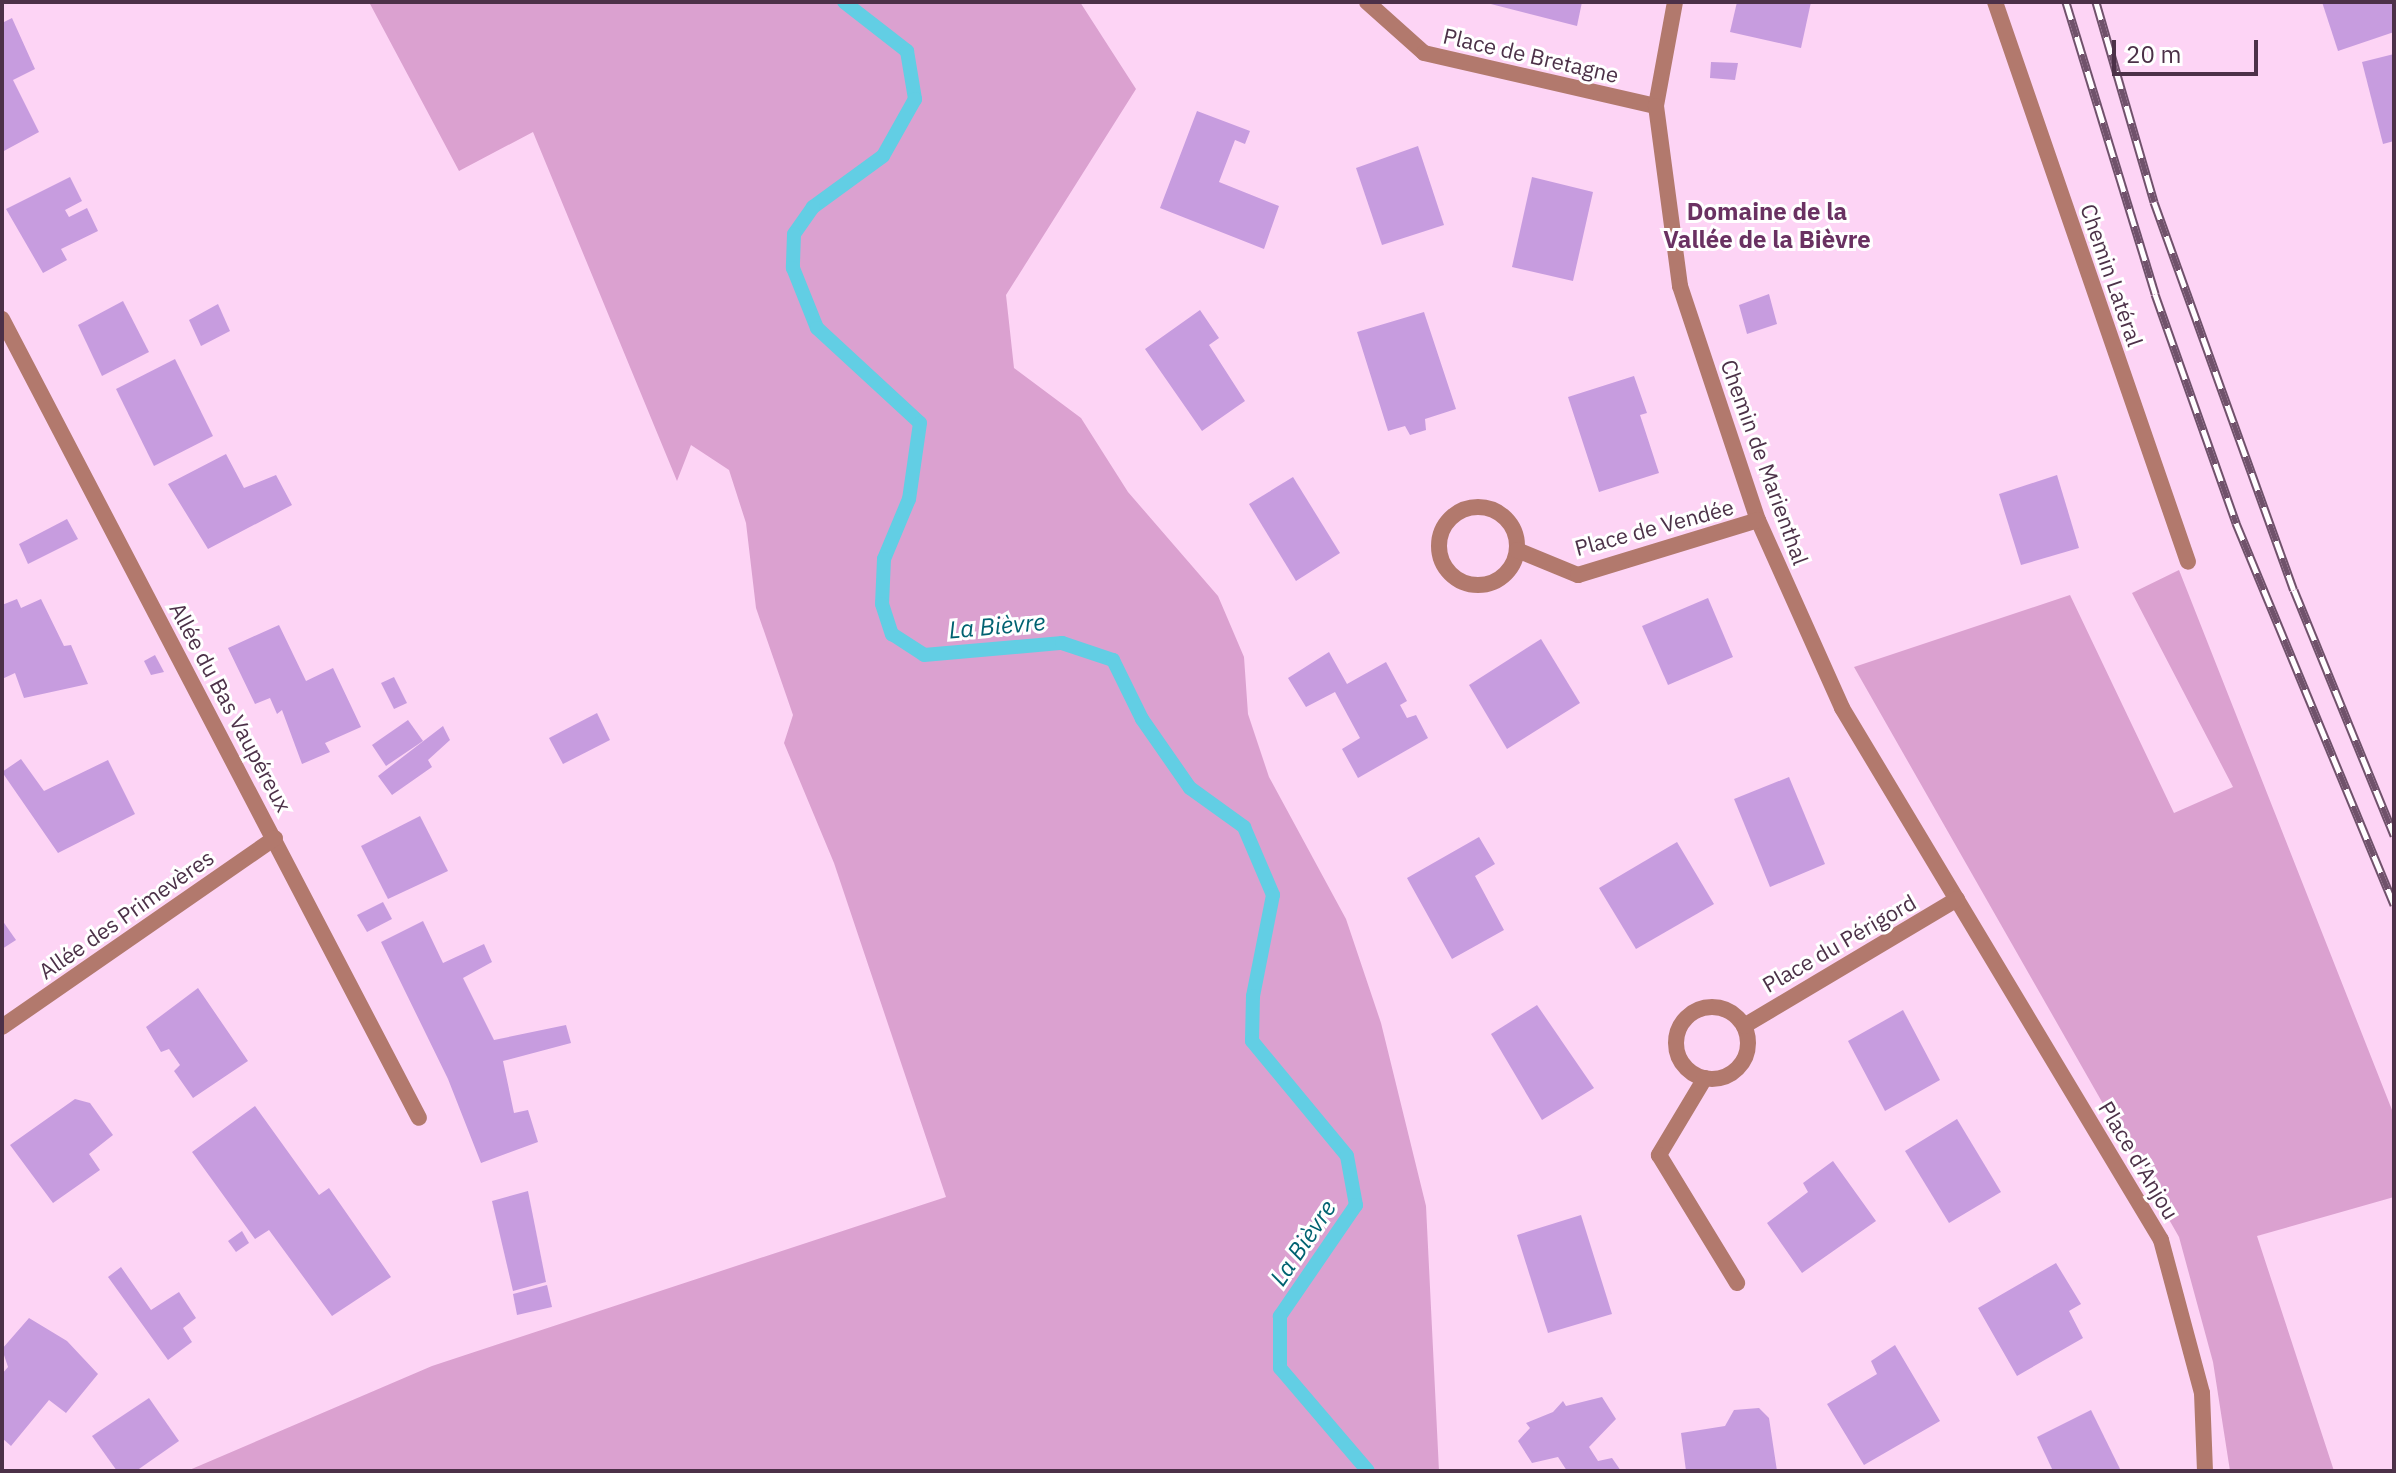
<!DOCTYPE html>
<html>
<head>
<meta charset="utf-8">
<style>
  body { margin:0 }
  #map { position:relative; width:2396px; height:1473px; overflow:hidden; background:#fdd4f5; font-family:"IBM Plex Sans",sans-serif }
  div>[style] { position:absolute }
  [style*='--x'] { left:calc(var(--x)*1px); top:calc(var(--y)*1px); width:calc(var(--w)*1px); rotate:calc(var(--a)*1deg) }
  .green>* { inset:0; background:#dba1d0 }
  .stream>* { height:14px; margin:-7px; padding:0 7px; transform-origin:7px; border-radius:7px; background:#62cee4 }
  .building>* { inset:0; background:#c79cdf }
  .lane>* { height:16px; margin:-8px; padding:0 8px; transform-origin:8px; border-radius:8px; background:#b2796d }
  .street>* { height:16px; margin:-8px; padding:0 8px; transform-origin:8px; border-radius:8px; background:#b2796d }
  .street>.ring { margin:-8px; padding:0; box-sizing:content-box; background:none; border:16px solid #b2796d; border-radius:50% }
  .rail>* { height:9px; margin-top:-4.5px; transform-origin:0; background:repeating-linear-gradient(90deg,#fff 0 18px,#70526b 0 36px); box-sizing:border-box; border-block:2px solid #70526b }
  span { translate:-50% -50%; white-space:nowrap; text-align:center; line-height:1.15; -webkit-text-stroke:6px #fff; paint-order:stroke }
  .street-label { font-size:22px; color:#4c3148 }
  .neighbourhood-label { font-size:24px; color:#6a3162; font-weight:700 }
  .water-label { font-size:24px; color:#006271; font-style:italic }
  .frame { position:absolute; inset:0; border:4px solid #4c3148; pointer-events:none }
  .scale { position:absolute; left:2112px; top:40px; width:146px; height:36px; box-sizing:border-box; border:4px solid #4c3148; border-top:0; padding-left:10px; font-size:24px; line-height:28px; white-space:nowrap; color:#4c3148; -webkit-text-stroke:6px #fff; paint-order:stroke }
</style>
</head>
<body>
<div id="map">
  <div class="green">
    <div style="clip-path:polygon(369px 2px,1080px 2px,1136px 89px,1006px 295px,1014px 368px,1081px 418px,1128px 492px,1218px 596px,1244px 657px,1248px 714px,1269px 777px,1346px 919px,1381px 1023px,1426px 1206px,1439px 1471px,187px 1471px,432px 1366px,946px 1197px,834px 863px,784px 743px,793px 715px,756px 608px,746px 523px,729px 470px,691px 445px,677px 481px,533px 132px,459px 171px)"></div>
    <div style="clip-path:polygon(2179px 570px,2394px 1115px,2394px 1197px,2257px 1236px,2334px 1471px,2230px 1471px,2213px 1362px,2179px 1237px,1854px 667px,2070px 595px,2174px 813px,2233px 787px,2132px 593px)"></div>
  </div>
  <div class="stream">
    <div style="--x:844;--y:2;--w:80;--a:37.9"></div>
    <div style="--x:907;--y:51;--w:49;--a:80.5"></div>
    <div style="--x:915;--y:99;--w:65;--a:119.3"></div>
    <div style="--x:883;--y:156;--w:87;--a:143.9"></div>
    <div style="--x:813;--y:207;--w:33;--a:125"></div>
    <div style="--x:794;--y:234;--w:34;--a:92"></div>
    <div style="--x:793;--y:268;--w:65;--a:68.2"></div>
    <div style="--x:817;--y:328;--w:140;--a:42.7"></div>
    <div style="--x:920;--y:423;--w:77;--a:98.2"></div>
    <div style="--x:909;--y:499;--w:65;--a:112.6"></div>
    <div style="--x:884;--y:559;--w:45;--a:92.5"></div>
    <div style="--x:882;--y:604;--w:32;--a:72"></div>
    <div style="--x:892;--y:634;--w:38;--a:33"></div>
    <div style="--x:924;--y:655;--w:139;--a:-5"></div>
    <div style="--x:1062;--y:643;--w:54;--a:18.4"></div>
    <div style="--x:1113;--y:660;--w:66;--a:63.8"></div>
    <div style="--x:1142;--y:719;--w:84;--a:55.2"></div>
    <div style="--x:1190;--y:788;--w:67;--a:35.8"></div>
    <div style="--x:1244;--y:827;--w:74;--a:66.9"></div>
    <div style="--x:1273;--y:895;--w:103;--a:101.2"></div>
    <div style="--x:1253;--y:996;--w:45;--a:91.3"></div>
    <div style="--x:1252;--y:1041;--w:149;--a:50.4"></div>
    <div style="--x:1347;--y:1156;--w:50;--a:79.6"></div>
    <div style="--x:1356;--y:1205;--w:135;--a:124.4"></div>
    <div style="--x:1280;--y:1316;--w:52;--a:90"></div>
    <div style="--x:1280;--y:1368;--w:135;--a:49.5"></div>
  </div>
  <div class="building">
    <div style="clip-path:polygon(1483px 2px,1582px 2px,1577px 26px)"></div>
    <div style="clip-path:polygon(1737px 2px,1811px 2px,1801px 48px,1730px 32px)"></div>
    <div style="clip-path:polygon(2322px 2px,2394px 2px,2394px 32px,2338px 51px)"></div>
    <div style="clip-path:polygon(12px 18px,35px 69px,13px 80px,39px 132px,2px 152px,2px 23px)"></div>
    <div style="clip-path:polygon(2394px 54px,2394px 141px,2383px 144px,2362px 62px)"></div>
    <div style="clip-path:polygon(1711px 62px,1738px 63px,1735px 80px,1710px 78px)"></div>
    <div style="clip-path:polygon(1197px 111px,1250px 131px,1245px 144px,1235px 140px,1219px 182px,1279px 206px,1264px 249px,1160px 208px)"></div>
    <div style="clip-path:polygon(1418px 146px,1444px 225px,1382px 245px,1356px 168px)"></div>
    <div style="clip-path:polygon(70px 177px,82px 201px,65px 210px,69px 217px,87px 208px,98px 231px,61px 249px,67px 260px,43px 273px,6px 209px)"></div>
    <div style="clip-path:polygon(1532px 177px,1593px 192px,1573px 281px,1512px 267px)"></div>
    <div style="clip-path:polygon(1769px 294px,1777px 324px,1747px 334px,1739px 305px)"></div>
    <div style="clip-path:polygon(123px 301px,149px 352px,102px 376px,78px 325px)"></div>
    <div style="clip-path:polygon(218px 304px,230px 331px,201px 346px,189px 320px)"></div>
    <div style="clip-path:polygon(1200px 310px,1219px 338px,1209px 345px,1245px 401px,1202px 431px,1145px 349px)"></div>
    <div style="clip-path:polygon(1424px 312px,1456px 409px,1425px 419px,1426px 430px,1410px 435px,1405px 426px,1388px 431px,1357px 332px)"></div>
    <div style="clip-path:polygon(175px 359px,213px 436px,154px 466px,116px 389px)"></div>
    <div style="clip-path:polygon(1634px 376px,1647px 413px,1640px 415px,1659px 473px,1599px 492px,1568px 397px)"></div>
    <div style="clip-path:polygon(226px 454px,244px 488px,276px 475px,292px 505px,208px 549px,168px 484px)"></div>
    <div style="clip-path:polygon(2057px 475px,2079px 548px,2021px 565px,1999px 494px)"></div>
    <div style="clip-path:polygon(1293px 477px,1340px 553px,1296px 581px,1249px 504px)"></div>
    <div style="clip-path:polygon(67px 519px,78px 539px,28px 564px,19px 544px)"></div>
    <div style="clip-path:polygon(1708px 598px,1733px 657px,1668px 685px,1642px 626px)"></div>
    <div style="clip-path:polygon(17px 599px,21px 608px,41px 599px,64px 646px,71px 645px,88px 684px,24px 698px,15px 673px,2px 679px,2px 605px)"></div>
    <div style="clip-path:polygon(279px 625px,306px 681px,333px 668px,361px 727px,325px 743px,330px 752px,302px 764px,282px 710px,277px 714px,270px 698px,255px 704px,228px 648px)"></div>
    <div style="clip-path:polygon(1541px 639px,1580px 703px,1507px 749px,1469px 685px)"></div>
    <div style="clip-path:polygon(1329px 652px,1347px 684px,1386px 662px,1407px 701px,1400px 705px,1407px 718px,1416px 715px,1428px 738px,1358px 778px,1342px 749px,1360px 738px,1335px 692px,1306px 707px,1288px 678px)"></div>
    <div style="clip-path:polygon(155px 655px,164px 672px,151px 675px,144px 661px)"></div>
    <div style="clip-path:polygon(394px 677px,407px 703px,394px 709px,381px 683px)"></div>
    <div style="clip-path:polygon(597px 713px,610px 740px,563px 764px,549px 738px)"></div>
    <div style="clip-path:polygon(408px 720px,423px 741px,386px 766px,372px 745px)"></div>
    <div style="clip-path:polygon(443px 726px,450px 740px,428px 760px,432px 767px,392px 795px,378px 776px)"></div>
    <div style="clip-path:polygon(21px 759px,44px 791px,108px 760px,135px 814px,58px 853px,2px 772px)"></div>
    <div style="clip-path:polygon(1789px 777px,1825px 864px,1770px 887px,1734px 799px)"></div>
    <div style="clip-path:polygon(420px 816px,448px 871px,388px 899px,361px 846px)"></div>
    <div style="clip-path:polygon(1479px 837px,1495px 864px,1475px 876px,1504px 930px,1452px 959px,1407px 878px)"></div>
    <div style="clip-path:polygon(1677px 842px,1714px 904px,1636px 949px,1599px 888px)"></div>
    <div style="clip-path:polygon(383px 902px,392px 919px,367px 932px,357px 915px)"></div>
    <div style="clip-path:polygon(2px 920px,16px 940px,2px 949px)"></div>
    <div style="clip-path:polygon(423px 921px,443px 963px,484px 944px,492px 962px,463px 978px,494px 1040px,566px 1025px,571px 1043px,503px 1061px,514px 1113px,528px 1110px,538px 1142px,481px 1163px,448px 1079px,381px 942px)"></div>
    <div style="clip-path:polygon(198px 988px,248px 1061px,193px 1098px,174px 1071px,180px 1065px,169px 1049px,161px 1052px,146px 1027px)"></div>
    <div style="clip-path:polygon(1537px 1005px,1594px 1088px,1542px 1120px,1491px 1034px)"></div>
    <div style="clip-path:polygon(1903px 1010px,1940px 1080px,1885px 1111px,1848px 1041px)"></div>
    <div style="clip-path:polygon(75px 1099px,90px 1103px,113px 1135px,89px 1154px,100px 1170px,53px 1203px,10px 1145px)"></div>
    <div style="clip-path:polygon(255px 1106px,319px 1195px,329px 1188px,391px 1277px,332px 1316px,269px 1230px,255px 1239px,192px 1152px)"></div>
    <div style="clip-path:polygon(1957px 1119px,2001px 1192px,1949px 1223px,1905px 1151px)"></div>
    <div style="clip-path:polygon(1833px 1161px,1876px 1221px,1802px 1273px,1767px 1223px,1808px 1192px,1803px 1183px)"></div>
    <div style="clip-path:polygon(528px 1191px,546px 1282px,513px 1291px,492px 1201px)"></div>
    <div style="clip-path:polygon(1581px 1215px,1612px 1314px,1548px 1333px,1517px 1235px)"></div>
    <div style="clip-path:polygon(242px 1231px,249px 1243px,236px 1252px,228px 1241px)"></div>
    <div style="clip-path:polygon(2056px 1263px,2081px 1304px,2069px 1311px,2083px 1338px,2017px 1376px,1978px 1308px)"></div>
    <div style="clip-path:polygon(121px 1267px,151px 1310px,179px 1292px,196px 1318px,183px 1328px,192px 1342px,168px 1360px,108px 1277px)"></div>
    <div style="clip-path:polygon(547px 1285px,552px 1307px,517px 1315px,513px 1294px)"></div>
    <div style="clip-path:polygon(29px 1318px,67px 1341px,98px 1374px,66px 1413px,49px 1400px,11px 1446px,2px 1438px,2px 1374px,8px 1367px,2px 1349px)"></div>
    <div style="clip-path:polygon(1895px 1345px,1940px 1421px,1864px 1465px,1827px 1404px,1877px 1374px,1871px 1361px)"></div>
    <div style="clip-path:polygon(1602px 1397px,1616px 1419px,1589px 1447px,1598px 1461px,1612px 1458px,1621px 1471px,1567px 1471px,1558px 1457px,1532px 1463px,1518px 1441px,1530px 1428px,1526px 1423px,1553px 1412px,1563px 1401px,1566px 1406px)"></div>
    <div style="clip-path:polygon(149px 1398px,179px 1441px,136px 1471px,117px 1471px,92px 1436px)"></div>
    <div style="clip-path:polygon(1759px 1408px,1769px 1418px,1777px 1471px,1686px 1471px,1681px 1433px,1725px 1426px,1734px 1410px)"></div>
    <div style="clip-path:polygon(2091px 1410px,2121px 1471px,2053px 1471px,2037px 1437px)"></div>
  </div>
  <div class="lane">
    <div style="--x:1995;--y:2;--w:592;--a:70.98"></div>
  </div>
  <div class="street">
    <div style="--x:1367;--y:2;--w:76;--a:41.8"></div>
    <div style="--x:1424;--y:53;--w:238;--a:12.9"></div>
    <div style="--x:1675;--y:2;--w:106;--a:100.4"></div>
    <div style="--x:1656;--y:106;--w:182;--a:82.4"></div>
    <div style="--x:1680;--y:286;--w:247;--a:71.6"></div>
    <div style="--x:1758;--y:520;--w:206;--a:65.9"></div>
    <div style="--x:1842;--y:708;--w:620;--a:59.05"></div>
    <div style="--x:2161;--y:1240;--w:158;--a:75"></div>
    <div style="--x:2202;--y:1393;--w:78;--a:87.8"></div>
    <div style="--x:2;--y:319;--w:901;--a:62.44"></div>
    <div class="ring" style="left:1439px;top:507px;width:62px;height:62px"></div>
    <div style="--x:1517;--y:550;--w:66;--a:22.3"></div>
    <div style="--x:1578;--y:575;--w:188;--a:-17"></div>
    <div class="ring" style="left:1676px;top:1007px;width:56px;height:56px"></div>
    <div style="--x:1744;--y:1026;--w:248;--a:-30.8"></div>
    <div style="--x:2;--y:1027;--w:332;--a:-34.7"></div>
    <div style="--x:1705;--y:1078;--w:90;--a:120.9"></div>
    <div style="--x:1659;--y:1155;--w:150;--a:58.6"></div>
  </div>
  <div class="rail">
    <div style="--x:2066;--y:2;--w:305;--a:73"></div>
    <div style="--x:2155;--y:294;--w:243;--a:70.5"></div>
    <div style="--x:2236;--y:523;--w:413;--a:67.5"></div>
    <div style="--x:2096;--y:2;--w:208;--a:73.8"></div>
    <div style="--x:2154;--y:202;--w:412;--a:70.2"></div>
    <div style="--x:2294;--y:590;--w:265;--a:67.8"></div>
  </div>
  <div class="street-label">
    <span style="left:1531px;top:55px;rotate:13deg">Place de Bretagne</span>
    <span style="left:2112px;top:275px;rotate:71deg">Chemin Latéral</span>
    <span style="left:1765px;top:462px;rotate:70deg">Chemin de Marienthal</span>
    <span style="left:1654px;top:527px;rotate:-15deg">Place de Vendée</span>
    <span style="left:231px;top:707px;rotate:62deg">Allée du Bas Vaupéreux</span>
    <span style="left:126px;top:914px;rotate:-35deg">Allée des Primevères</span>
    <span style="left:1839px;top:943px;rotate:-30deg">Place du Périgord</span>
    <span style="left:2139px;top:1160px;rotate:59deg">Place d'Anjou</span>
  </div>
  <div class="neighbourhood-label">
    <span style="left:1767px;top:226px">Domaine de la<br>Vallée de la Bièvre</span>
  </div>
  <div class="water-label">
    <span style="left:997px;top:626px;rotate:-5deg">La Bièvre</span>
    <span style="left:1303px;top:1243px;rotate:-56deg">La Bièvre</span>
  </div>
  <div class="frame"></div>
  <div class="scale">20 m</div>
</div>
</body>
</html>
